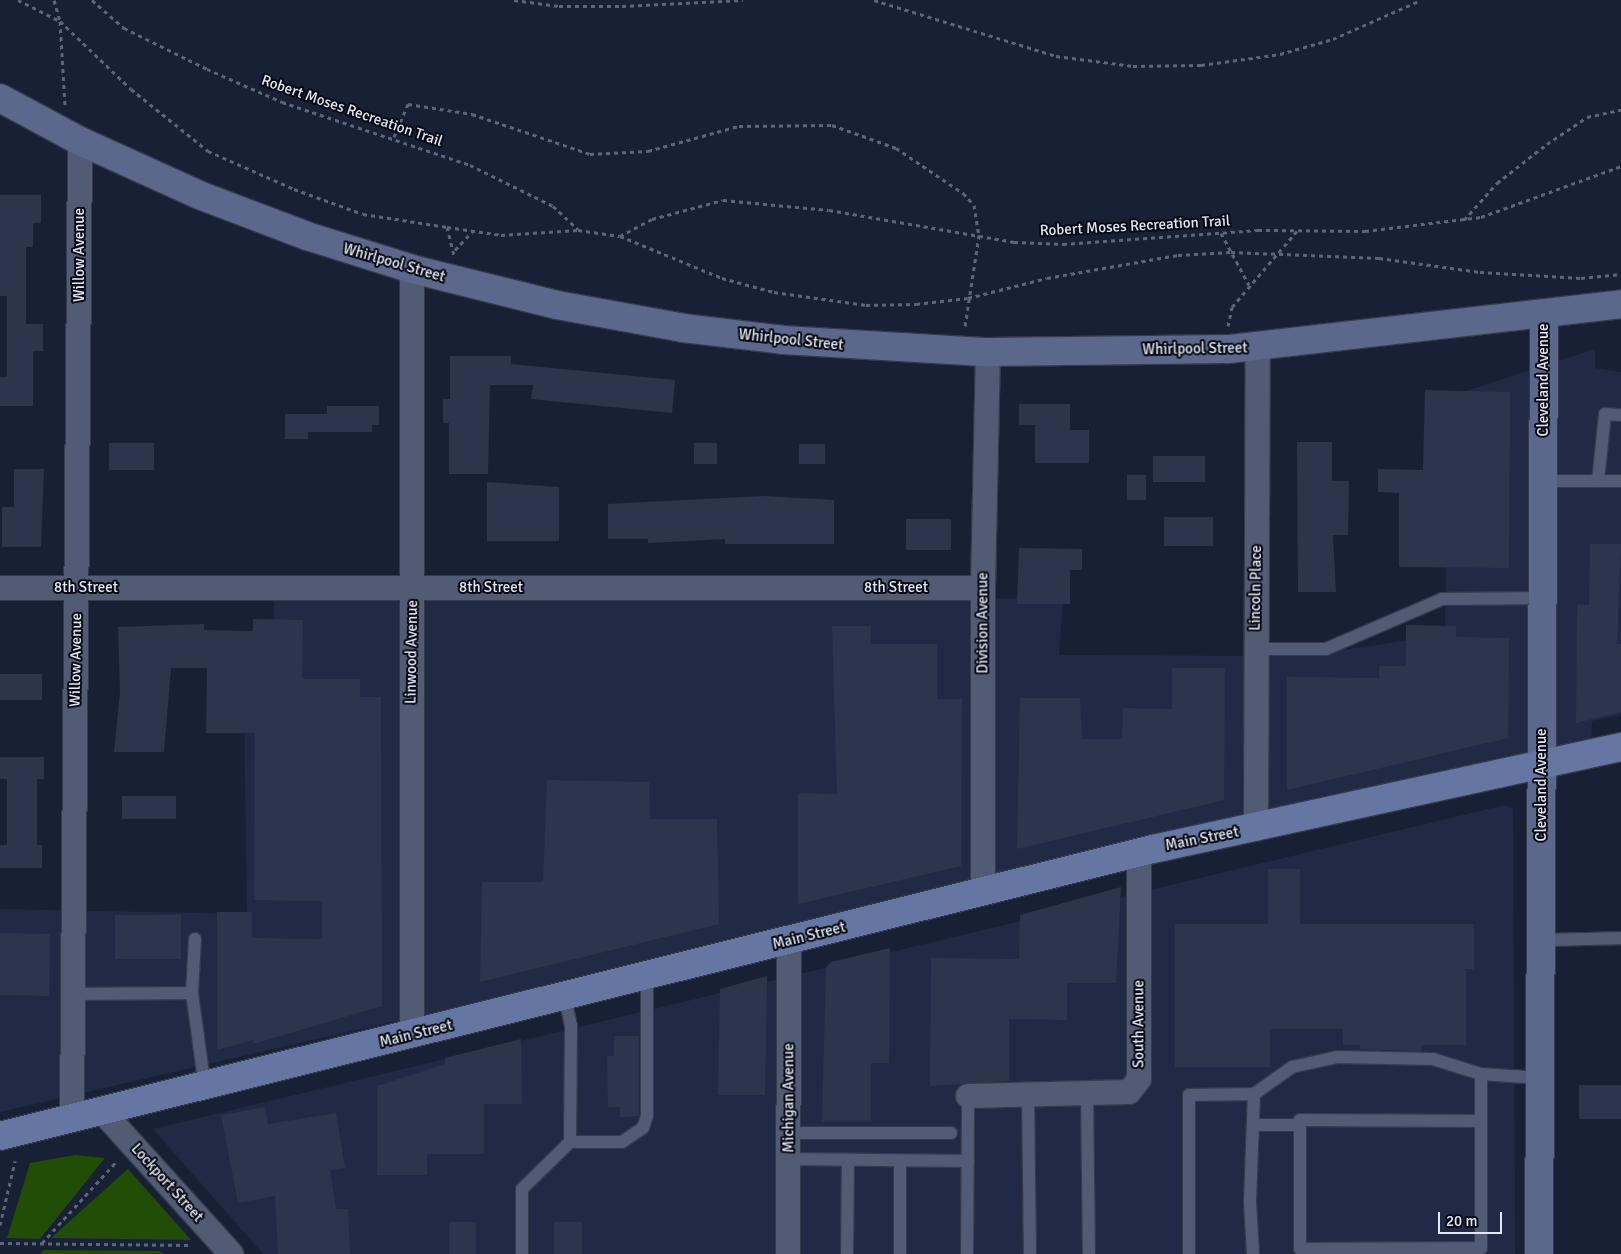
<!DOCTYPE html>
<html>
<head>
<meta charset="utf-8">
<style>
  body { margin:0 }
  #map { position:relative; width:1621px; height:1254px; overflow:hidden; background:#182035; font-family:Signika,sans-serif }
  div>[style] { position:absolute }
  [style*='--x'] { left:calc(var(--x)*1px); top:calc(var(--y)*1px); width:calc(var(--w)*1px); rotate:calc(var(--a)*1deg) }
  .built>* { inset:0; background:#212a45 }
  .green>* { inset:0; background:#214d06 }
  .building>* { inset:0; background:#2c354c }
  .path>* { height:3px; margin-top:-1.5px; transform-origin:0; background:repeating-linear-gradient(90deg,#5e6578 0 4px,transparent 0 8px) }
  .roads { filter:drop-shadow(1px 0 #353a4c) drop-shadow(-1px 0 #353a4c) drop-shadow(0 1px #353a4c) drop-shadow(0 -1px #353a4c) }
  .lane>* { height:12px; margin:-6px; padding:0 6px; transform-origin:6px; border-radius:6px; background:#515b74 }
  .street>* { height:24px; margin:-12px; padding:0 12px; transform-origin:12px; border-radius:12px; background:#515b74 }
  .secondary>* { height:28px; margin:-14px; padding:0 14px; transform-origin:14px; border-radius:14px; background:#5b688c }
  .primary>* { height:28px; margin:-14px; padding:0 14px; transform-origin:14px; border-radius:14px; background:#6576a3 }
  span { translate:-50% -50%; white-space:nowrap; text-align:center; line-height:1.15; -webkit-text-stroke:4px #070a13; paint-order:stroke }
  .street-label { font-size:15px; color:#e1e7f6 }
  .scale { position:absolute; left:1438px; top:1212px; width:64px; height:22px; box-sizing:border-box; border:2px solid #e1e7f6; border-top:0; padding-left:6px; font-size:15px; line-height:18px; white-space:nowrap; color:#e1e7f6; -webkit-text-stroke:4px #070a13; paint-order:stroke }
</style>
</head>
<body>
<div id="map">
  <div class="built">
    <div style="clip-path:polygon(1595px 349px,1595px 368px,1621px 372px,1621px 715px,1592px 721px,1591px 746px,0 1112px,0 909px,247px 914px,244px 702px,273px 701px,274px 596px,1063px 599px,1059px 655px,1301px 656px,1445px 635px,1448px 397px)"></div>
    <div style="clip-path:polygon(1505px 805px,1513px 809px,1515px 1254px,263px 1254px,153px 1129px)"></div>
  </div>
  <div class="green">
    <div style="clip-path:polygon(75px 1155px,105px 1158px,40px 1239px,7px 1238px,30px 1163px)"></div>
    <div style="clip-path:polygon(128px 1169px,191px 1240px,51px 1238px)"></div>
    <div style="clip-path:polygon(44px 1250px,159px 1251px,164px 1254px,40px 1254px)"></div>
  </div>
  <div class="building">
    <div style="clip-path:polygon(0 195px,41px 195px,41px 223px,33px 223px,33px 247px,26px 247px,26px 324px,43px 324px,43px 351px,33px 351px,33px 406px,0 406px,0 377px,7px 377px,7px 296px,0 296px)"></div>
    <div style="clip-path:polygon(450px 356px,511px 356px,511px 364px,675px 380px,672px 413px,531px 399px,533px 385px,490px 385px,488px 474px,449px 474px,449px 423px,443px 423px,443px 399px,450px 399px)"></div>
    <div style="clip-path:polygon(1425px 390px,1510px 392px,1509px 568px,1399px 567px,1399px 493px,1378px 492px,1378px 469px,1423px 470px)"></div>
    <div style="clip-path:polygon(1019px 404px,1070px 404px,1070px 430px,1089px 430px,1089px 463px,1035px 463px,1035px 425px,1019px 425px)"></div>
    <div style="clip-path:polygon(327px 406px,379px 406px,379px 425px,372px 425px,372px 432px,308px 432px,308px 439px,285px 439px,285px 414px,327px 414px)"></div>
    <div style="clip-path:polygon(1297px 442px,1332px 442px,1332px 481px,1349px 481px,1348px 535px,1333px 535px,1336px 592px,1298px 592px)"></div>
    <div style="clip-path:polygon(109px 443px,154px 443px,154px 470px,109px 470px)"></div>
    <div style="clip-path:polygon(694px 443px,717px 443px,717px 464px,694px 464px)"></div>
    <div style="clip-path:polygon(799px 444px,825px 444px,825px 464px,799px 464px)"></div>
    <div style="clip-path:polygon(1153px 456px,1205px 456px,1205px 482px,1153px 482px)"></div>
    <div style="clip-path:polygon(14px 469px,44px 469px,41px 547px,2px 547px,2px 507px,14px 507px)"></div>
    <div style="clip-path:polygon(1127px 475px,1146px 475px,1146px 500px,1127px 500px)"></div>
    <div style="clip-path:polygon(487px 482px,559px 487px,559px 541px,487px 541px)"></div>
    <div style="clip-path:polygon(765px 496px,834px 500px,834px 544px,725px 544px,725px 539px,648px 543px,648px 539px,608px 539px,608px 504px)"></div>
    <div style="clip-path:polygon(1164px 517px,1213px 517px,1213px 546px,1164px 546px)"></div>
    <div style="clip-path:polygon(906px 519px,951px 519px,951px 550px,906px 550px)"></div>
    <div style="clip-path:polygon(1590px 544px,1621px 544px,1617px 644px,1621px 644px,1621px 712px,1576px 723px,1577px 604px,1589px 605px)"></div>
    <div style="clip-path:polygon(1019px 548px,1082px 549px,1082px 570px,1070px 570px,1070px 604px,1017px 604px)"></div>
    <div style="clip-path:polygon(253px 619px,303px 620px,302px 679px,360px 679px,360px 697px,381px 697px,382px 1006px,253px 1044px,253px 1040px,217px 1050px,217px 912px,252px 912px,252px 938px,322px 939px,322px 901px,254px 900px,255px 733px,206px 733px,207px 668px,171px 668px,164px 752px,114px 752px,120px 692px,118px 627px,204px 624px,204px 630px,253px 631px)"></div>
    <div style="clip-path:polygon(1406px 625px,1456px 626px,1456px 637px,1509px 638px,1508px 738px,1287px 790px,1287px 677px,1379px 678px,1379px 666px,1406px 666px)"></div>
    <div style="clip-path:polygon(832px 626px,871px 626px,871px 644px,937px 644px,937px 699px,962px 699px,961px 866px,798px 904px,798px 793px,837px 794px)"></div>
    <div style="clip-path:polygon(1172px 668px,1225px 668px,1224px 800px,1017px 849px,1020px 698px,1080px 698px,1082px 739px,1122px 739px,1123px 708px,1172px 709px)"></div>
    <div style="clip-path:polygon(0 674px,42px 674px,42px 700px,0 700px)"></div>
    <div style="clip-path:polygon(0 757px,44px 757px,44px 779px,37px 779px,37px 845px,42px 845px,42px 868px,0 868px,0 845px,7px 845px,7px 779px,0 779px)"></div>
    <div style="clip-path:polygon(547px 780px,649px 782px,650px 819px,717px 819px,719px 924px,480px 982px,482px 882px,543px 882px)"></div>
    <div style="clip-path:polygon(122px 796px,176px 796px,176px 819px,122px 819px)"></div>
    <div style="clip-path:polygon(1268px 869px,1300px 869px,1300px 924px,1474px 924px,1474px 969px,1466px 969px,1466px 1045px,1421px 1045px,1421px 1051px,1360px 1049px,1360px 1045px,1343px 1045px,1343px 1029px,1270px 1029px,1270px 1067px,1175px 1067px,1175px 924px,1268px 924px)"></div>
    <div style="clip-path:polygon(1121px 887px,1116px 983px,1067px 983px,1067px 1020px,1009px 1019px,1009px 1081px,930px 1086px,931px 958px,1019px 959px,1020px 915px)"></div>
    <div style="clip-path:polygon(115px 915px,181px 915px,181px 959px,115px 959px)"></div>
    <div style="clip-path:polygon(0 933px,50px 934px,49px 996px,0 995px)"></div>
    <div style="clip-path:polygon(890px 948px,889px 1063px,871px 1063px,871px 1121px,822px 1121px,826px 967px,831px 962px)"></div>
    <div style="clip-path:polygon(767px 976px,765px 1095px,718px 1095px,720px 989px)"></div>
    <div style="clip-path:polygon(614px 1036px,639px 1036px,639px 1116px,620px 1117px,620px 1107px,608px 1107px,607px 1056px,614px 1056px)"></div>
    <div style="clip-path:polygon(521px 1039px,522px 1104px,484px 1104px,484px 1154px,427px 1154px,427px 1175px,377px 1175px,377px 1086px,445px 1064px,445px 1058px)"></div>
    <div style="clip-path:polygon(1579px 1085px,1621px 1085px,1621px 1119px,1579px 1119px)"></div>
    <div style="clip-path:polygon(265px 1107px,268px 1124px,336px 1113px,345px 1168px,330px 1170px,336px 1209px,348px 1209px,350px 1254px,278px 1254px,275px 1196px,238px 1203px,221px 1115px)"></div>
    <div style="clip-path:polygon(449px 1222px,476px 1222px,476px 1254px,449px 1254px)"></div>
    <div style="clip-path:polygon(554px 1222px,582px 1222px,582px 1254px,554px 1254px)"></div>
  </div>
  <div class="path">
    <div style="--x:18;--y:0;--w:47;--a:26.6"></div>
    <div style="--x:60;--y:21;--w:98;--a:43.8"></div>
    <div style="--x:131;--y:89;--w:99;--a:38.8"></div>
    <div style="--x:208;--y:151;--w:94;--a:23.8"></div>
    <div style="--x:294;--y:189;--w:73;--a:19.9"></div>
    <div style="--x:363;--y:214;--w:85;--a:8.8"></div>
    <div style="--x:447;--y:227;--w:55;--a:8.4"></div>
    <div style="--x:501;--y:235;--w:77;--a:-3.7"></div>
    <div style="--x:578;--y:230;--w:42;--a:8.1"></div>
    <div style="--x:620;--y:236;--w:110;--a:22.4"></div>
    <div style="--x:722;--y:278;--w:54;--a:15.1"></div>
    <div style="--x:774;--y:292;--w:93;--a:8"></div>
    <div style="--x:866;--y:305;--w:50;--a:-1.1"></div>
    <div style="--x:916;--y:304;--w:52;--a:-6.6"></div>
    <div style="--x:968;--y:298;--w:81;--a:-14.2"></div>
    <div style="--x:1047;--y:278;--w:133;--a:-10"></div>
    <div style="--x:1178;--y:255;--w:53;--a:-3.2"></div>
    <div style="--x:1231;--y:252;--w:148;--a:2.3"></div>
    <div style="--x:1379;--y:258;--w:102;--a:7.9"></div>
    <div style="--x:1480;--y:272;--w:101;--a:3.4"></div>
    <div style="--x:1581;--y:278;--w:40;--a:-5.7"></div>
    <div style="--x:54;--y:0;--w:22;--a:74"></div>
    <div style="--x:60;--y:21;--w:85;--a:86.6"></div>
    <div style="--x:92;--y:0;--w:43;--a:41.2"></div>
    <div style="--x:124;--y:28;--w:93;--a:26.3"></div>
    <div style="--x:207;--y:69;--w:82;--a:23.7"></div>
    <div style="--x:282;--y:102;--w:198;--a:18.5"></div>
    <div style="--x:470;--y:165;--w:93;--a:26.3"></div>
    <div style="--x:553;--y:206;--w:34;--a:43"></div>
    <div style="--x:514;--y:0;--w:45;--a:7.6"></div>
    <div style="--x:559;--y:6;--w:63;--a:0"></div>
    <div style="--x:622;--y:6;--w:121;--a:-2.8"></div>
    <div style="--x:874;--y:0;--w:190;--a:17.1"></div>
    <div style="--x:1056;--y:56;--w:78;--a:7.4"></div>
    <div style="--x:1133;--y:66;--w:68;--a:-0.8"></div>
    <div style="--x:1201;--y:65;--w:80;--a:-7.9"></div>
    <div style="--x:1280;--y:54;--w:55;--a:-15.8"></div>
    <div style="--x:1333;--y:39;--w:96;--a:-23.9"></div>
    <div style="--x:394;--y:137;--w:36;--a:-67"></div>
    <div style="--x:408;--y:104;--w:65;--a:8.9"></div>
    <div style="--x:472;--y:114;--w:125;--a:18.7"></div>
    <div style="--x:590;--y:154;--w:58;--a:-3"></div>
    <div style="--x:648;--y:151;--w:94;--a:-15.4"></div>
    <div style="--x:739;--y:126;--w:93;--a:-0.6"></div>
    <div style="--x:832;--y:125;--w:68;--a:19.8"></div>
    <div style="--x:896;--y:148;--w:81;--a:33.9"></div>
    <div style="--x:963;--y:193;--w:16;--a:47"></div>
    <div style="--x:974;--y:205;--w:30;--a:81"></div>
    <div style="--x:979;--y:235;--w:92;--a:98.7"></div>
    <div style="--x:1464;--y:220;--w:50;--a:-48.3"></div>
    <div style="--x:1497;--y:183;--w:63;--a:-38"></div>
    <div style="--x:1547;--y:144;--w:48;--a:-34"></div>
    <div style="--x:1587;--y:117;--w:35;--a:-12"></div>
    <div style="--x:447;--y:227;--w:29;--a:76"></div>
    <div style="--x:1221;--y:233;--w:59;--a:61.7"></div>
    <div style="--x:620;--y:236;--w:36;--a:-28"></div>
    <div style="--x:652;--y:219;--w:73;--a:-15"></div>
    <div style="--x:723;--y:200;--w:106;--a:5.4"></div>
    <div style="--x:829;--y:210;--w:188;--a:9.8"></div>
    <div style="--x:1014;--y:242;--w:49;--a:2.3"></div>
    <div style="--x:1063;--y:244;--w:196;--a:-4.1"></div>
    <div style="--x:1258;--y:230;--w:107;--a:0.5"></div>
    <div style="--x:1365;--y:231;--w:117;--a:-6.9"></div>
    <div style="--x:1481;--y:217;--w:149;--a:-20"></div>
    <div style="--x:455;--y:250;--w:26;--a:-47"></div>
    <div style="--x:1228;--y:326;--w:19;--a:-78"></div>
    <div style="--x:1232;--y:307;--w:100;--a:-49.5"></div>
    <div style="--x:0;--y:1225;--w:66;--a:-76.8"></div>
    <div style="--x:0;--y:1243;--w:192;--a:0.6"></div>
    <div style="--x:42;--y:1243;--w:111;--a:-47.6"></div>
  </div>
  <div class="roads">
    <div class="lane">
      <div style="--x:1544;--y:481;--w:77;--a:0"></div>
      <div style="--x:1598;--y:481;--w:67;--a:-84"></div>
      <div style="--x:1605;--y:414;--w:16;--a:4"></div>
      <div style="--x:1255;--y:649;--w:71;--a:0"></div>
      <div style="--x:1326;--y:649;--w:126;--a:-23.3"></div>
      <div style="--x:1442;--y:599;--w:101;--a:-0.6"></div>
      <div style="--x:195;--y:939;--w:54;--a:93.2"></div>
      <div style="--x:192;--y:993;--w:96;--a:82.2"></div>
      <div style="--x:1541;--y:940;--w:80;--a:-1.4"></div>
      <div style="--x:73;--y:994;--w:119;--a:-0.5"></div>
      <div style="--x:1028;--y:1094;--w:160;--a:89.3"></div>
      <div style="--x:1087;--y:1094;--w:160;--a:89.3"></div>
      <div style="--x:1254;--y:1094;--w:47;--a:-35.4"></div>
      <div style="--x:1292;--y:1067;--w:46;--a:-12.5"></div>
      <div style="--x:1337;--y:1057;--w:96;--a:1.2"></div>
      <div style="--x:1433;--y:1059;--w:50;--a:17.4"></div>
      <div style="--x:1481;--y:1074;--w:59;--a:3.9"></div>
      <div style="--x:1253;--y:1125;--w:47;--a:0"></div>
      <div style="--x:1300;--y:1125;--w:124;--a:90"></div>
      <div style="--x:1300;--y:1249;--w:181;--a:-0.3"></div>
      <div style="--x:1481;--y:1248;--w:174;--a:-90"></div>
      <div style="--x:1300;--y:1125;--w:5;--a:-90"></div>
      <div style="--x:1300;--y:1120;--w:181;--a:0.3"></div>
      <div style="--x:788;--y:1133;--w:163;--a:0"></div>
      <div style="--x:570;--y:1142;--w:52;--a:0"></div>
      <div style="--x:622;--y:1142;--w:25;--a:-34"></div>
      <div style="--x:643;--y:1128;--w:13;--a:-72"></div>
      <div style="--x:647;--y:1116;--w:139;--a:-90"></div>
      <div style="--x:788;--y:1159;--w:180;--a:0.6"></div>
      <div style="--x:900;--y:1161;--w:93;--a:90"></div>
      <div style="--x:522;--y:1254;--w:65;--a:-90"></div>
      <div style="--x:522;--y:1189;--w:67;--a:-44.4"></div>
      <div style="--x:570;--y:1142;--w:116;--a:-89.5"></div>
      <div style="--x:571;--y:1026;--w:30;--a:-102"></div>
      <div style="--x:847;--y:1254;--w:93;--a:-89.4"></div>
      <div style="--x:967;--y:1254;--w:158;--a:-89.6"></div>
      <div style="--x:1189;--y:1254;--w:159;--a:-90"></div>
      <div style="--x:1189;--y:1095;--w:65;--a:-0.9"></div>
      <div style="--x:1253;--y:1254;--w:52;--a:-93.3"></div>
      <div style="--x:1250;--y:1202;--w:108;--a:-87.9"></div>
    </div>
    <div class="street">
      <div style="--x:0;--y:588;--w:983;--a:0"></div>
      <div style="--x:1256;--y:829;--w:482;--a:-89.8"></div>
      <div style="--x:983;--y:893;--w:305;--a:-90"></div>
      <div style="--x:983;--y:588;--w:236;--a:-88.8"></div>
      <div style="--x:412;--y:1035;--w:766;--a:-90"></div>
      <div style="--x:968;--y:1096;--w:161;--a:-1.4"></div>
      <div style="--x:1129;--y:1092;--w:16;--a:-52"></div>
      <div style="--x:1139;--y:1079;--w:227;--a:-90"></div>
      <div style="--x:102;--y:1111;--w:193;--a:47.9"></div>
      <div style="--x:72;--y:1119;--w:978;--a:-89.53"></div>
      <div style="--x:788;--y:1254;--w:313;--a:-89.8"></div>
    </div>
    <div class="secondary">
      <div style="--x:0;--y:98;--w:91;--a:28.3"></div>
      <div style="--x:80;--y:141;--w:131;--a:24.4"></div>
      <div style="--x:199;--y:195;--w:116;--a:20.8"></div>
      <div style="--x:307;--y:236;--w:110;--a:17.4"></div>
      <div style="--x:412;--y:269;--w:149;--a:13.9"></div>
      <div style="--x:557;--y:305;--w:128;--a:10.3"></div>
      <div style="--x:683;--y:328;--w:101;--a:6.8"></div>
      <div style="--x:783;--y:340;--w:205;--a:3.4"></div>
      <div style="--x:988;--y:352;--w:241;--a:-0.7"></div>
      <div style="--x:1229;--y:349;--w:395;--a:-6.5"></div>
      <div style="--x:1539;--y:1254;--w:939;--a:-89.69"></div>
    </div>
    <div class="primary">
      <div style="--x:0;--y:1136;--w:1188;--a:-13.98"></div>
      <div style="--x:1153;--y:849;--w:479;--a:-12.3"></div>
    </div>
  </div>
  <div class="street-label">
    <span style="left:352px;top:111px;rotate:19deg">Robert Moses Recreation Trail</span>
    <span style="left:1135px;top:226px;rotate:-3deg">Robert Moses Recreation Trail</span>
    <span style="left:80px;top:255px;rotate:-90deg">Willow Avenue</span>
    <span style="left:394px;top:263px;rotate:16deg">Whirlpool Street</span>
    <span style="left:791px;top:340px;rotate:6deg">Whirlpool Street</span>
    <span style="left:1195px;top:349px;rotate:-1deg">Whirlpool Street</span>
    <span style="left:1544px;top:380px;rotate:-90deg">Cleveland Avenue</span>
    <span style="left:86px;top:588px">8th Street</span>
    <span style="left:491px;top:588px">8th Street</span>
    <span style="left:896px;top:588px">8th Street</span>
    <span style="left:1256px;top:588px;rotate:-89deg">Lincoln Place</span>
    <span style="left:983px;top:623px;rotate:-90deg">Division Avenue</span>
    <span style="left:412px;top:652px;rotate:-89deg">Linwood Avenue</span>
    <span style="left:76px;top:660px;rotate:-89deg">Willow Avenue</span>
    <span style="left:1542px;top:785px;rotate:-90deg">Cleveland Avenue</span>
    <span style="left:1202px;top:839px;rotate:-11deg">Main Street</span>
    <span style="left:809px;top:936px;rotate:-14deg">Main Street</span>
    <span style="left:1139px;top:1024px;rotate:-90deg">South Avenue</span>
    <span style="left:416px;top:1034px;rotate:-14deg">Main Street</span>
    <span style="left:789px;top:1098px;rotate:-90deg">Michigan Avenue</span>
    <span style="left:167px;top:1183px;rotate:48deg">Lockport Street</span>
  </div>
  <div class="scale">20 m</div>
</div>
</body>
</html>
